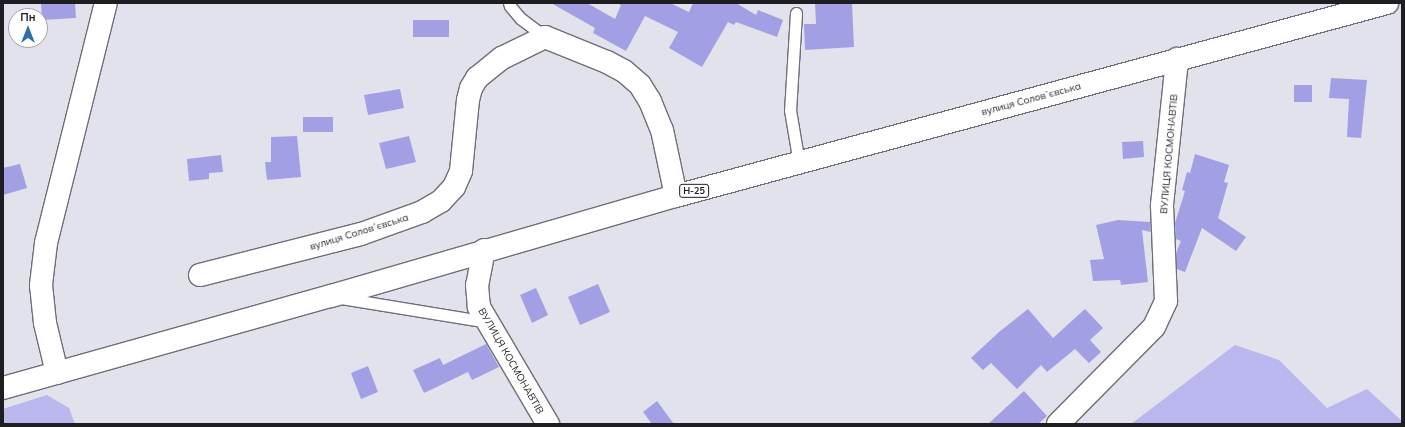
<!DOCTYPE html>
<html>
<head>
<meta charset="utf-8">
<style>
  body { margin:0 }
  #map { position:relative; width:1405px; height:427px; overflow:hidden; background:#e2e2ed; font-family:Mulish,sans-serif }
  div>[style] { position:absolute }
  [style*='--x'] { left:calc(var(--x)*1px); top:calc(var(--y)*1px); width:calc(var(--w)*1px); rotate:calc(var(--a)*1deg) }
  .green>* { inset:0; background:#b9b7ed }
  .building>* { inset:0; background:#a29fe4 }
  .roads { filter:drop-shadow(1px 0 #6f6e78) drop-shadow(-1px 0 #6f6e78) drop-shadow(0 1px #6f6e78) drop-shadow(0 -1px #6f6e78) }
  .service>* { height:11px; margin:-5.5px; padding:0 5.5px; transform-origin:5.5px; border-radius:5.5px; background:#fff }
  .minor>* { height:22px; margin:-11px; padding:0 11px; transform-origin:11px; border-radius:11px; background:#fff }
  .primary>* { height:22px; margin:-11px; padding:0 11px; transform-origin:11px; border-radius:11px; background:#fff }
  span { translate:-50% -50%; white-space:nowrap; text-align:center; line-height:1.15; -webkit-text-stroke:3px #fff; paint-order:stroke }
  .shield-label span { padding:1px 3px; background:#fff; border:1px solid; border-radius:3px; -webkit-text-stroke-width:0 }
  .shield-label { font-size:9px; color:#1e1e22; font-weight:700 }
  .street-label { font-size:10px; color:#1e1e22 }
  .frame { position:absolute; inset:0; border:4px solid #1e1e22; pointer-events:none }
  .north { position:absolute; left:8px; top:8px; width:40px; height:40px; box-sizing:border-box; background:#fff; border:1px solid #a5a5a7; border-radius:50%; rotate:0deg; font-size:11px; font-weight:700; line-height:16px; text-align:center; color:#1e1e22 }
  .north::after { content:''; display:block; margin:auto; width:14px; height:18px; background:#3170a7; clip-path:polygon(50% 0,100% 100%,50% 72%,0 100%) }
</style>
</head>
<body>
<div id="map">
  <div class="green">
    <div style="clip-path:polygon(1235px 345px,1279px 360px,1327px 408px,1367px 389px,1402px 421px,1402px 424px,1131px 424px)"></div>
    <div style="clip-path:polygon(47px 395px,69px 408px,75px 424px,3px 424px,3px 409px)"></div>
  </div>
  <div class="building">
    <div style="clip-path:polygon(41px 3px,75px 3px,76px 18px,42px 20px)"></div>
    <div style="clip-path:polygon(551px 3px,587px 3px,615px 19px,621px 5px,616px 3px,670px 3px,689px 12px,693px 3px,736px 3px,756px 15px,758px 10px,783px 20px,777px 37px,736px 22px,734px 25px,728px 22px,702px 67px,669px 48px,678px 32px,645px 16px,626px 51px,593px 33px,595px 28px)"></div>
    <div style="clip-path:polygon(815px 3px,852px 3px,854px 47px,805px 50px,804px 24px,816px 24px)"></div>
    <div style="clip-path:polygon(413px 20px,449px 20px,449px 37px,413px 37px)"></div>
    <div style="clip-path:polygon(1331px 78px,1367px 80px,1361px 138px,1347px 137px,1349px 99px,1329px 98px)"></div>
    <div style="clip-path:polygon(1294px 85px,1312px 85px,1312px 102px,1294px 102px)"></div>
    <div style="clip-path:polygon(400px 89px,404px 108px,368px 115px,364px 95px)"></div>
    <div style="clip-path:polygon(303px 117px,333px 117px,333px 132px,303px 132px)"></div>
    <div style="clip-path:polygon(297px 136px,301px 177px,267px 180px,265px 162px,271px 162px,271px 137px)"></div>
    <div style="clip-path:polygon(409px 136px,416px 162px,386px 169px,379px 143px)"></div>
    <div style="clip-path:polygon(1143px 141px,1144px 157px,1123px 159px,1122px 142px)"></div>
    <div style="clip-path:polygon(1195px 154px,1229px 165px,1224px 182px,1228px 183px,1218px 218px,1246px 237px,1236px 251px,1202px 228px,1185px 272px,1177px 269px,1176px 253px,1181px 241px,1176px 239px,1175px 223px,1185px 191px,1182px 190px,1187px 172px,1190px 173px)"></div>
    <div style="clip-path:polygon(221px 155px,223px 172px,209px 173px,209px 179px,189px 181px,187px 159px)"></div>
    <div style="clip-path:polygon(20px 164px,27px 188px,3px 195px,3px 168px)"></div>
    <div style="clip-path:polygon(1118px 220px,1150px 222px,1151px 232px,1142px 230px,1148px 282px,1121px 285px,1120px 280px,1093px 281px,1090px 260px,1104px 259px,1096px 225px)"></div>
    <div style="clip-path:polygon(598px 284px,610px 312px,580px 325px,568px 297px)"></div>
    <div style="clip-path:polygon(536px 288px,548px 315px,532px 323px,520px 295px)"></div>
    <div style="clip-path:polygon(1028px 309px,1053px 338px,1085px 309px,1103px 328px,1090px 340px,1101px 352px,1089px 363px,1075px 349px,1047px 372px,1041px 365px,1017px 389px,991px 363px,983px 370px,971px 358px,999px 332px)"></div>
    <div style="clip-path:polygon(486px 344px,499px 367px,472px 380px,468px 372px,424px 393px,413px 370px,440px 358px,443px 365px)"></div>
    <div style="clip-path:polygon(368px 366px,378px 392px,361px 399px,351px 373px)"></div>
    <div style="clip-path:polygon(1024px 391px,1047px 416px,1038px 424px,988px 424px)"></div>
    <div style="clip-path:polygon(657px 401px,674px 424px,652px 424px,643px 412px)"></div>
  </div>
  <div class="roads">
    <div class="service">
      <div style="--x:509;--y:3;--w:3;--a:72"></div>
      <div style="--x:510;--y:6;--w:16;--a:50"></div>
      <div style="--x:520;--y:18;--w:31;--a:37"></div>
      <div style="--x:796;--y:13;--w:97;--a:93.5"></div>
      <div style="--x:790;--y:110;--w:54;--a:80.4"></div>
      <div style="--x:341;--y:298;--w:148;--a:9.3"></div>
    </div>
    <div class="minor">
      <div style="--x:484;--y:250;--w:36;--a:101"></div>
      <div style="--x:477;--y:285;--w:22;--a:85"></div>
      <div style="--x:479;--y:307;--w:136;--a:59.5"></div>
      <div style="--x:200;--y:275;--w:166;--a:-14.3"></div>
      <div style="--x:361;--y:234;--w:65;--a:-19.8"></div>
      <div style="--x:422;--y:212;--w:22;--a:-30"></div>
      <div style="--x:441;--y:201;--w:19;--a:-47"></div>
      <div style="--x:454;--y:187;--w:17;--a:-66"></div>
      <div style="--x:461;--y:171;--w:71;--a:-84.4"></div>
      <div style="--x:468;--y:100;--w:12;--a:-76"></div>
      <div style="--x:471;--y:88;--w:12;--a:-59"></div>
      <div style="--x:477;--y:78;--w:32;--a:-39"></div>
      <div style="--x:502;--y:58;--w:48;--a:-26"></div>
      <div style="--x:545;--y:37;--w:67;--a:22"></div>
      <div style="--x:607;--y:62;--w:19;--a:28"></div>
      <div style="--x:624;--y:71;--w:21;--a:41"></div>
      <div style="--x:640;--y:85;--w:19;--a:58"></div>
      <div style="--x:650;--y:101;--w:31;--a:68"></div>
      <div style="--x:662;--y:130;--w:67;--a:78"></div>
      <div style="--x:57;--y:373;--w:51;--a:-103.5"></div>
      <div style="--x:45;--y:323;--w:38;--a:-96"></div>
      <div style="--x:41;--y:285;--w:42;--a:-83.2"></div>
      <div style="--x:46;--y:243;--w:247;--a:-76"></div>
      <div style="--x:1058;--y:424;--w:136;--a:-45.3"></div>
      <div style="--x:1154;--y:327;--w:29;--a:-65"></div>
      <div style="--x:1166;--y:301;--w:96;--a:-92.4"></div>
      <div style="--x:1162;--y:205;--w:147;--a:-84.1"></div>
    </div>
    <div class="primary">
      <div style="--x:3;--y:388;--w:341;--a:-15.7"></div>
      <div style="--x:331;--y:296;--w:359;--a:-16.2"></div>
      <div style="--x:676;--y:196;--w:737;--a:-15.19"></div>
    </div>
  </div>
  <div class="shield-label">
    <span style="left:694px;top:191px">Н-25</span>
  </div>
  <div class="street-label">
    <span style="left:1031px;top:99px;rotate:-15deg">вулиця Соловʼєвська</span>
    <span style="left:1169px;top:154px;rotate:-85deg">ВУЛИЦЯ КОСМОНАВТІВ</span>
    <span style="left:359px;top:232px;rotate:-17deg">вулиця Соловʼєвська</span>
    <span style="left:511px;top:361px;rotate:60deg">ВУЛИЦЯ КОСМОНАВТІВ</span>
  </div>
  <div class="frame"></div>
  <div class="north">Пн</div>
</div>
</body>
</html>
